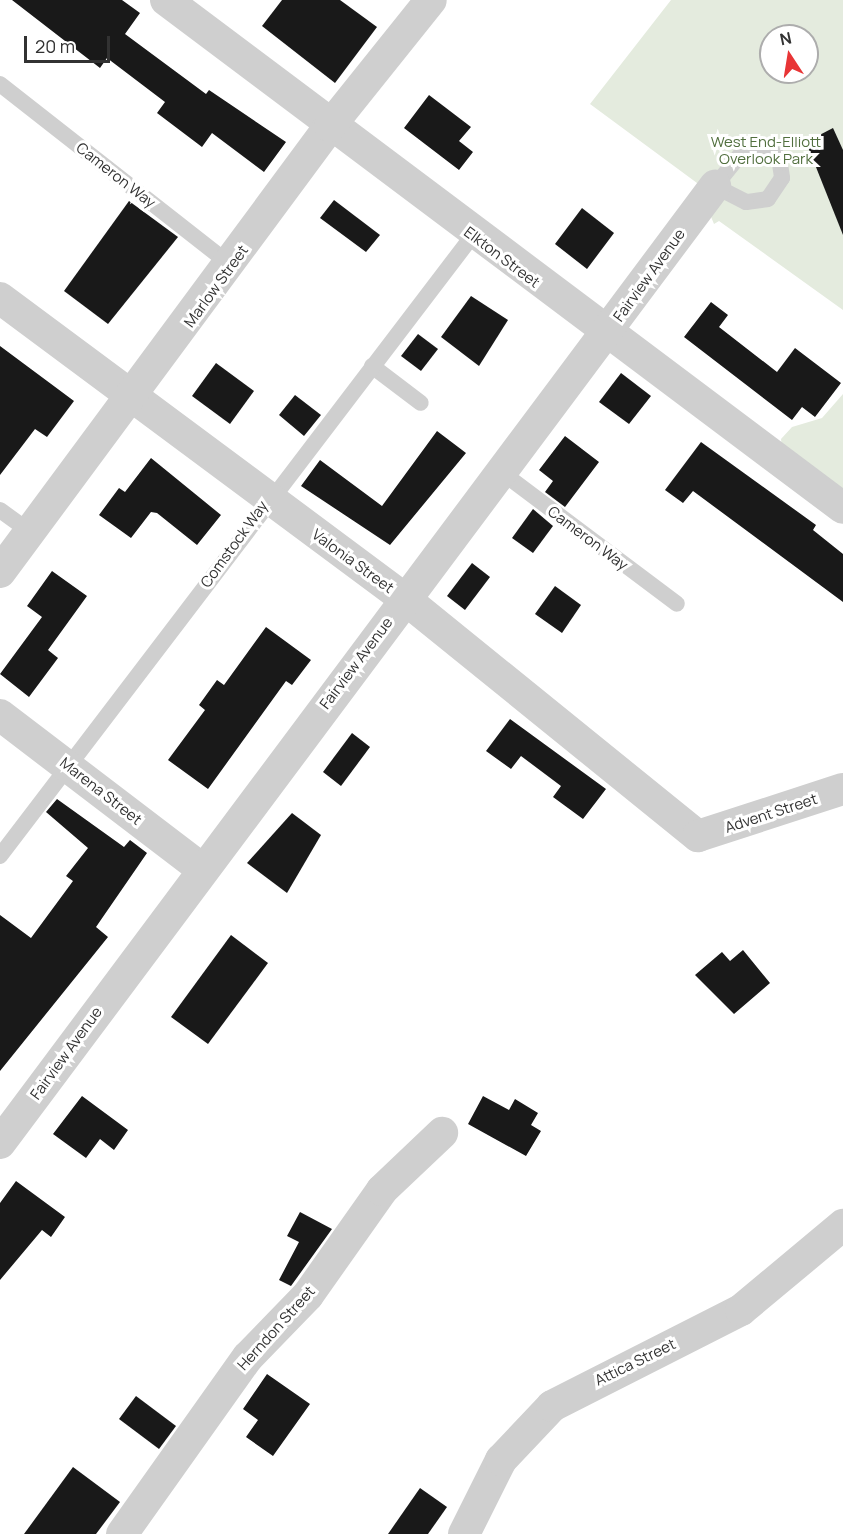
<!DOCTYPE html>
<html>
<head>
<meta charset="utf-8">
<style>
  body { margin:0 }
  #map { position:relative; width:843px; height:1534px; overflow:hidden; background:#fff; font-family:Manrope,sans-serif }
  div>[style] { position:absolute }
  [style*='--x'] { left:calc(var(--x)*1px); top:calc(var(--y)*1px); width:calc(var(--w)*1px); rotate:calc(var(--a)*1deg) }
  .green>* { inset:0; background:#e4ebde }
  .building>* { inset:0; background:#191919 }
  .lane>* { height:16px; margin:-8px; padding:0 8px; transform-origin:8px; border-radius:8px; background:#cfcfcf }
  .street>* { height:32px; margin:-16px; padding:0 16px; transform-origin:16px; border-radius:16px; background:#cfcfcf }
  span { translate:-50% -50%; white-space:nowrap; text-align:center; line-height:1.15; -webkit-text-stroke:6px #fff; paint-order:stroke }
  .park-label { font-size:15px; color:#516f3e }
  .street-label { font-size:15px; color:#323232 }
  .north { position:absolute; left:759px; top:24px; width:60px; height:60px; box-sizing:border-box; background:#fff; border:2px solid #adadad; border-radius:50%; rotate:348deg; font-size:16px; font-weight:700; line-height:24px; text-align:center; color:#323232 }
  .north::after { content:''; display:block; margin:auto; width:21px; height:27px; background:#e83536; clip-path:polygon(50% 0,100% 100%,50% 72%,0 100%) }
  .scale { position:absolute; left:24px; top:36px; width:86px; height:27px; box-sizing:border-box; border:3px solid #323232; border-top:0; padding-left:8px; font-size:18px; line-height:21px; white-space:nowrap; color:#323232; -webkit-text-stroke:4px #fff; paint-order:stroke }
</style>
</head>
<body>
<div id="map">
  <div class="green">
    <div style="clip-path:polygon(evenodd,671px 0,843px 0,843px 310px,719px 221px,714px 224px,697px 183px,590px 104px,671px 0,771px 36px,807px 36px,807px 72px,771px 72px,771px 36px)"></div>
    <div style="clip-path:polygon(843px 394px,843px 500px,782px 448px,781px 439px,792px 427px,822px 418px)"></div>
  </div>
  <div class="building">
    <div style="clip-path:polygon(12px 0,122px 0,140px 13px,125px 34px,206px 94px,209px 90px,286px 142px,264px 172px,212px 133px,202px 147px,157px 113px,165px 102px,107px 58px,100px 68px)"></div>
    <div style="clip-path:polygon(282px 0,340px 0,377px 27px,335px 83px,262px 26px)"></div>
    <div style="clip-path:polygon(429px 95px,471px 127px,459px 141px,473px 152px,459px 170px,404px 128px)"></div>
    <div style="clip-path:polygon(833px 128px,843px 150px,843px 235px,806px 142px)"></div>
    <div style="clip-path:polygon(334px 200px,380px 235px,366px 252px,320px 218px)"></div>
    <div style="clip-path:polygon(129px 201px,178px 237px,108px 324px,64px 291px)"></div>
    <div style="clip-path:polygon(582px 208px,614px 233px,587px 269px,555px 244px)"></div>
    <div style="clip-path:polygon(471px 296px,508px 320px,479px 366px,441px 337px)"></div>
    <div style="clip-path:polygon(711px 302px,728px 315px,719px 327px,777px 372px,795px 348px,841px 383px,815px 417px,802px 407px,792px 420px,684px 337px)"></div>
    <div style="clip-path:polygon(418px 334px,438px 349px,421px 371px,401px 356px)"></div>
    <div style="clip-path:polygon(0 346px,74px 401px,47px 437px,35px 429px,0 475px)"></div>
    <div style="clip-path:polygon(216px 363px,254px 391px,230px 424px,192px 396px)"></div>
    <div style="clip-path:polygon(621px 373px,651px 396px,629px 424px,599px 402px)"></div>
    <div style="clip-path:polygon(295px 395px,321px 415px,304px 436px,279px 415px)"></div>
    <div style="clip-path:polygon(437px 431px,466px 453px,390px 545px,301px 486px,320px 460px,382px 506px)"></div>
    <div style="clip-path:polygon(565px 436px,599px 462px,565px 507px,545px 492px,553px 481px,539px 470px)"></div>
    <div style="clip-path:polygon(701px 442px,816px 525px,813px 530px,843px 554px,843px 602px,693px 491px,683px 503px,665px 490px)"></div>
    <div style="clip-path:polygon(151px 458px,221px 515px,197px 545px,157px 513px,151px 512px,131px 538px,99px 515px,119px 488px,125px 492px)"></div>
    <div style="clip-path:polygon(533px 509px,553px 526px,533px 553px,512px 538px)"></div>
    <div style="clip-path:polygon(472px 563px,490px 577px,465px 610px,447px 596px)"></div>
    <div style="clip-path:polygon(52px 571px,87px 596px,48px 650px,58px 658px,29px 697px,0 674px,42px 617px,27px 606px)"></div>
    <div style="clip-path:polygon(555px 586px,581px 605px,562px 633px,535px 614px)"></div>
    <div style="clip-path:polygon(266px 627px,311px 660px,292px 685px,286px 681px,208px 789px,168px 760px,205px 710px,199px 705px,217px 680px,224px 685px)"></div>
    <div style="clip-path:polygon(510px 719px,606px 789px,583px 819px,553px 797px,561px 786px,521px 756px,511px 769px,486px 751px)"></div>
    <div style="clip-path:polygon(352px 733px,370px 747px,341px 786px,323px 772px)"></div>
    <div style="clip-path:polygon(57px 799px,124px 847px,130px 840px,147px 853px,96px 927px,108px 937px,0 1071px,0 915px,31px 938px,73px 881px,66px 876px,88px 848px,46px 812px)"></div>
    <div style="clip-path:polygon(292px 813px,321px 835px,287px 893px,247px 863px)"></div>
    <div style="clip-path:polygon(231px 935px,268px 963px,208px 1044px,171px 1017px)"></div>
    <div style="clip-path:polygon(743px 950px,770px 983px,734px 1014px,695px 975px,722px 952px,730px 961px)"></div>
    <div style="clip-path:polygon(82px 1096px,128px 1130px,114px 1150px,100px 1139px,86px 1158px,53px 1134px)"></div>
    <div style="clip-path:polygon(483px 1096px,509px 1110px,515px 1099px,538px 1113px,531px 1125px,541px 1131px,526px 1156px,468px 1124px)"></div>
    <div style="clip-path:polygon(16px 1181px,65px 1217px,51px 1237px,42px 1230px,0 1280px,0 1203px)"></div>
    <div style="clip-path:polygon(300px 1212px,332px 1229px,291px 1286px,279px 1280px,299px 1242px,287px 1236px)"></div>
    <div style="clip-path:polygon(267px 1374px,310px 1404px,273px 1456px,246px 1437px,258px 1420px,243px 1409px)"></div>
    <div style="clip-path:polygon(136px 1396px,176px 1426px,159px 1449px,119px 1419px)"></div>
    <div style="clip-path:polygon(73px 1467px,120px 1502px,96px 1534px,24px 1534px)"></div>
    <div style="clip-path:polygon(420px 1488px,447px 1507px,428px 1534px,388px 1534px)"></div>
  </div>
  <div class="lane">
    <div style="--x:0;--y:84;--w:295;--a:38.1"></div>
    <div style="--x:748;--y:145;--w:17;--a:0"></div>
    <div style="--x:765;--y:145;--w:19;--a:43"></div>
    <div style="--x:779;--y:158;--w:20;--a:81"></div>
    <div style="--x:782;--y:178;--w:25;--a:124"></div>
    <div style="--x:768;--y:199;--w:22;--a:172"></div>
    <div style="--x:746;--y:202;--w:35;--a:-153"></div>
    <div style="--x:715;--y:186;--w:53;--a:-51.2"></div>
    <div style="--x:372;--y:366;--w:61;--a:37.1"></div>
    <div style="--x:500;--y:471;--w:221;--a:36.9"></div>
    <div style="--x:0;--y:510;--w:37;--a:36"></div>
    <div style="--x:0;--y:856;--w:781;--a:-52.7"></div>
  </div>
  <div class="street">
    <div style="--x:166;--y:0;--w:846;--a:36.88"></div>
    <div style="--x:0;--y:298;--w:505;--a:36.62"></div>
    <div style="--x:405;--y:599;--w:377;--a:39"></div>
    <div style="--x:698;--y:836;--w:152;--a:-18"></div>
    <div style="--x:0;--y:572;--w:555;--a:-53.5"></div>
    <div style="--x:330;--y:126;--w:161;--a:-51.3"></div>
    <div style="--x:0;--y:715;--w:254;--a:37.3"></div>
    <div style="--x:0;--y:1143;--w:1195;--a:-53.24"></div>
    <div style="--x:122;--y:1534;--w:217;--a:-54.6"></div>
    <div style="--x:248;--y:1357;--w:86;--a:-45.9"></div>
    <div style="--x:308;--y:1295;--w:128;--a:-54.8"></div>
    <div style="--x:382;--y:1190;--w:83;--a:-43.5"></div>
    <div style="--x:464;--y:1534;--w:83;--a:-63.4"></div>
    <div style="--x:501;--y:1460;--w:74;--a:-46.6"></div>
    <div style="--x:552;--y:1406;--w:212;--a:-26.9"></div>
    <div style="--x:741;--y:1310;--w:133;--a:-39.8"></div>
  </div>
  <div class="park-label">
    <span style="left:766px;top:150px">West End-Elliott<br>Overlook Park</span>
  </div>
  <div class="street-label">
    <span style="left:116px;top:175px;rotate:38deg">Cameron Way</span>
    <span style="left:502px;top:257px;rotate:37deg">Elkton Street</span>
    <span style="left:649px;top:275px;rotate:-54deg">Fairview Avenue</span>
    <span style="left:216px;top:286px;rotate:-54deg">Marlow Street</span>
    <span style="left:588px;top:538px;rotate:37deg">Cameron Way</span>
    <span style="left:234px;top:544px;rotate:-54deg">Comstock Way</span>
    <span style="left:353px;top:561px;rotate:36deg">Valonia Street</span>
    <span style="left:356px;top:663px;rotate:-53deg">Fairview Avenue</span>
    <span style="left:101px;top:791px;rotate:38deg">Marena Street</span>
    <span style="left:771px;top:813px;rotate:-18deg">Advent Street</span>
    <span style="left:66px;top:1053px;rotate:-54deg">Fairview Avenue</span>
    <span style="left:276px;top:1328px;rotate:-48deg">Herndon Street</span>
    <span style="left:635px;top:1362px;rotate:-26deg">Attica Street</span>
  </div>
  <div class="north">N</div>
  <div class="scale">20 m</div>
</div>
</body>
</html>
